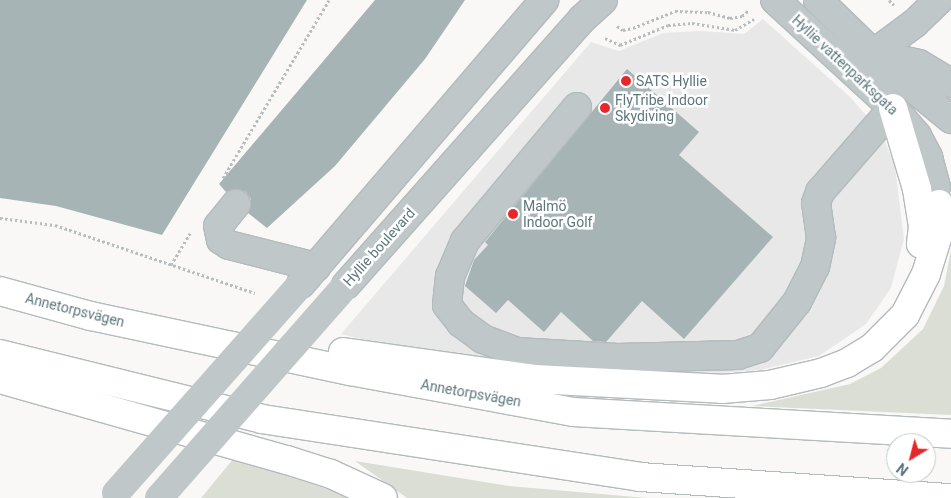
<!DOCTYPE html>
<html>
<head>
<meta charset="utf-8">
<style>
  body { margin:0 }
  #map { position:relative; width:951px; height:498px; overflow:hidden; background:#f9f8f6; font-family:Roboto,sans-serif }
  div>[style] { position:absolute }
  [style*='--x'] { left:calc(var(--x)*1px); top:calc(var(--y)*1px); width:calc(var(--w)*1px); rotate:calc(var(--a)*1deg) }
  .built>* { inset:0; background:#e7e8e7 }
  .green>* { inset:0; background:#dbded5 }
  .building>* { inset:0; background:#a6b4b6 }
  .path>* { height:3px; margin-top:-1.5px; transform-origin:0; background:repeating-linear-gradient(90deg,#b8bebf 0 2.5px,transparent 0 5px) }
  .roads { filter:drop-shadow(1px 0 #b3bbbd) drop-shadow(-1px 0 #b3bbbd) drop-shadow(0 1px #b3bbbd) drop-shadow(0 -1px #b3bbbd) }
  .minor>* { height:28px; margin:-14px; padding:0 14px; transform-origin:14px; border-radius:14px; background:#c0c7c9 }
  .major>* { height:28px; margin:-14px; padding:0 14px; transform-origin:14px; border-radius:14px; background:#fff }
  .minor-bridge>* { height:28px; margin:-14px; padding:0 14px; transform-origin:14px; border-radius:14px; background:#c0c7c9 }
  .dots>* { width:14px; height:14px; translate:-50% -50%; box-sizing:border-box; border:2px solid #fff; border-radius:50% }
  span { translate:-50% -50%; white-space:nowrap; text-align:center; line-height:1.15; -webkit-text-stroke:5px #fff; paint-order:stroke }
  .street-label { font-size:14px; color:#5e777c }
  .poi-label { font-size:14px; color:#5e777c }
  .left { translate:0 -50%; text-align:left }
  .north { position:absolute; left:886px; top:433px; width:50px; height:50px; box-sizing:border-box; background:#fff; border:1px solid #bfc9cb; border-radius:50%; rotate:217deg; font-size:14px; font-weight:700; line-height:20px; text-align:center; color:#5e777c }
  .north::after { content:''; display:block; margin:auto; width:18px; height:22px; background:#e9262a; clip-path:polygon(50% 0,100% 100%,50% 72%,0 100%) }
</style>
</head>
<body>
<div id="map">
  <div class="built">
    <div style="clip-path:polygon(763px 19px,850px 97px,882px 133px,895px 167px,904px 239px,891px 288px,866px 324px,819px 356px,760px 370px,706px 374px,532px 366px,384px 345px,341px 334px,591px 42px,619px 51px,663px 33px,701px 31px,744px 34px)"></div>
  </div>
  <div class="green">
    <div style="clip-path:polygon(951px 250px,951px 415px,752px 406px,850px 384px,881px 368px,923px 329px,944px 286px)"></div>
    <div style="clip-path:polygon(234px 458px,354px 498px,201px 498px)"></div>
    <div style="clip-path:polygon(355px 461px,509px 486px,647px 498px,407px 498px)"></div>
  </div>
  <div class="building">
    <div style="clip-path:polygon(0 0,307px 0,162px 235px,56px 206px,0 198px)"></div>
    <div style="clip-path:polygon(375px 0,465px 0,425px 59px,335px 166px,267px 228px,248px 213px,251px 199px,246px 192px,238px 189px,226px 192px,219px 184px)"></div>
    <div style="clip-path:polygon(627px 69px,699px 132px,679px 155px,773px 237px,684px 339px,642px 301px,606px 342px,593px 341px,561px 312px,544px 332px,508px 300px,496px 313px,465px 286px,474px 260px,488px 245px,485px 242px)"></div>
  </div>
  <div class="path">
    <div style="--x:889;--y:0;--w:7;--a:45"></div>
    <div style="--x:617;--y:26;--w:7;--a:34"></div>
    <div style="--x:623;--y:30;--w:10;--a:-11"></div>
    <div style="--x:633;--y:28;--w:45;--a:-22"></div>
    <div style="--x:675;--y:11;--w:33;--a:2"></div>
    <div style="--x:708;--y:12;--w:23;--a:15"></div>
    <div style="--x:730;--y:18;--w:12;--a:-9"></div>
    <div style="--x:742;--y:16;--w:9;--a:-41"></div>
    <div style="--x:605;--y:38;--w:17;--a:25"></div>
    <div style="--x:620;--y:45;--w:52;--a:-22.6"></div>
    <div style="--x:668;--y:25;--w:24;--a:-5"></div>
    <div style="--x:692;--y:23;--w:44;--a:9.2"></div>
    <div style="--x:735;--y:30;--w:22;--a:-30"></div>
    <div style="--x:223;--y:178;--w:207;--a:-59.2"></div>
    <div style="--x:0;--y:218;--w:55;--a:7.3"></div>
    <div style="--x:55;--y:225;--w:211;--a:18.8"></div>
    <div style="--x:171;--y:265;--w:37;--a:-59"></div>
  </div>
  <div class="roads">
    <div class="minor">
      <div style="--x:775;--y:0;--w:160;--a:42.5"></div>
      <div style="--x:893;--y:108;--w:37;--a:49"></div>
      <div style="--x:917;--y:136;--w:24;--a:62"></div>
      <div style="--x:928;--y:157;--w:31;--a:75"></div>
      <div style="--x:818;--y:0;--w:92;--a:44.1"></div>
      <div style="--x:884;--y:64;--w:87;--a:39.4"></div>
      <div style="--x:873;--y:54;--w:52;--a:-36.4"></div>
      <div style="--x:915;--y:23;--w:33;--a:-44"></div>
      <div style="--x:874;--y:54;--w:46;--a:12.5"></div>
      <div style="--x:919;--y:64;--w:37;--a:31"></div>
      <div style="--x:577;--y:107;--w:175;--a:129.9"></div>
      <div style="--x:465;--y:241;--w:38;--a:113"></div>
      <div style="--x:450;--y:276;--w:29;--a:96"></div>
      <div style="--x:447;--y:305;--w:23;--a:52"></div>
      <div style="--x:461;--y:323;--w:27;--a:36"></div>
      <div style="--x:483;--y:339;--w:36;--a:21"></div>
      <div style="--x:517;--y:352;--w:101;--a:3.4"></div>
      <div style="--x:618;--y:358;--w:120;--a:-1.4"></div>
      <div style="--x:738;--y:355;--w:23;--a:-18"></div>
      <div style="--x:760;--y:348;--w:59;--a:-51.2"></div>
      <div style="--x:797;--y:302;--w:39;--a:-63"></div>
      <div style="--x:815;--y:267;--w:30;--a:-78"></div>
      <div style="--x:821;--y:238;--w:35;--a:-98"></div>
      <div style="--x:816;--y:203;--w:12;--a:-70"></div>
      <div style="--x:820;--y:192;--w:111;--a:-49"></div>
      <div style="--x:236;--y:204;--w:28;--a:129"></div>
      <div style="--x:218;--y:226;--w:14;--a:78"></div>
      <div style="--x:221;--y:240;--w:9;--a:32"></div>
      <div style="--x:229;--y:245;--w:90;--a:14.2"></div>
      <div style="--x:301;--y:284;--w:374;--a:-49.4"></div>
      <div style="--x:346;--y:285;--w:356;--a:-48.4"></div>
      <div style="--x:582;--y:19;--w:28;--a:-42"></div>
    </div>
    <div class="major">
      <div style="--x:893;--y:108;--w:84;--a:73.5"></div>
      <div style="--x:917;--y:189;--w:38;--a:81"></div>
      <div style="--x:923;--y:227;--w:17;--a:97"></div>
      <div style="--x:0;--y:291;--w:94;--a:15.4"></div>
      <div style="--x:91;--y:316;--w:265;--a:12"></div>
      <div style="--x:350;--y:371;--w:227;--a:10.4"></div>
      <div style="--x:573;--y:412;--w:379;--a:3.3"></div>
      <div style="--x:343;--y:352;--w:193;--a:8"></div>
      <div style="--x:534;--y:379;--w:188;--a:3"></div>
      <div style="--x:722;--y:389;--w:48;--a:-4.8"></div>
      <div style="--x:770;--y:385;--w:52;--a:-13.2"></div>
      <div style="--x:821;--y:373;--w:28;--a:-21"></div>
      <div style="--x:847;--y:363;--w:29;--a:-31"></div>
      <div style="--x:872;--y:348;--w:47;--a:-45"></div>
      <div style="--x:905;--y:315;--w:46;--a:-62.9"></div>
      <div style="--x:926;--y:274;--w:41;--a:-72.9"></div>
      <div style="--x:938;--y:235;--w:31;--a:-88"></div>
      <div style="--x:0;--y:354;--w:270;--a:13.9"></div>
      <div style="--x:262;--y:419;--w:382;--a:8.7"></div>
      <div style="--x:640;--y:477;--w:309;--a:3.9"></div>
      <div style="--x:0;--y:379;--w:298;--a:15.8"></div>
      <div style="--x:287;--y:460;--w:46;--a:17.7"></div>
      <div style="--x:331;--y:474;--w:57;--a:24.8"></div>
    </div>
  </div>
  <div class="minor-bridge">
    <div style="--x:116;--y:493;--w:279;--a:-48.5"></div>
    <div style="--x:159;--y:498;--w:283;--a:-48.7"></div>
  </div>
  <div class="dots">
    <div style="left:626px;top:81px;background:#e9262a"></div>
    <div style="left:605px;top:108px;background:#e9262a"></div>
    <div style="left:513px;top:214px;background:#e9262a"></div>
  </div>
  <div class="street-label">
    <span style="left:845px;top:65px;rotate:43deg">Hyllie vattenparksgata</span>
    <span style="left:379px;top:247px;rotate:-48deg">Hyllie boulevard</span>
    <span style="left:75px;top:310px;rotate:14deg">Annetorpsvägen</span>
    <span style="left:471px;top:393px;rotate:10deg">Annetorpsvägen</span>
  </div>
  <div class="poi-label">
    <span class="left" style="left:636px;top:81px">SATS Hyllie</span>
    <span class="left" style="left:615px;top:108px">FlyTribe Indoor<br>Skydiving</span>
    <span class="left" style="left:523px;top:214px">Malmö<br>Indoor Golf</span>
  </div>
  <div class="north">N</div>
</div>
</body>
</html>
